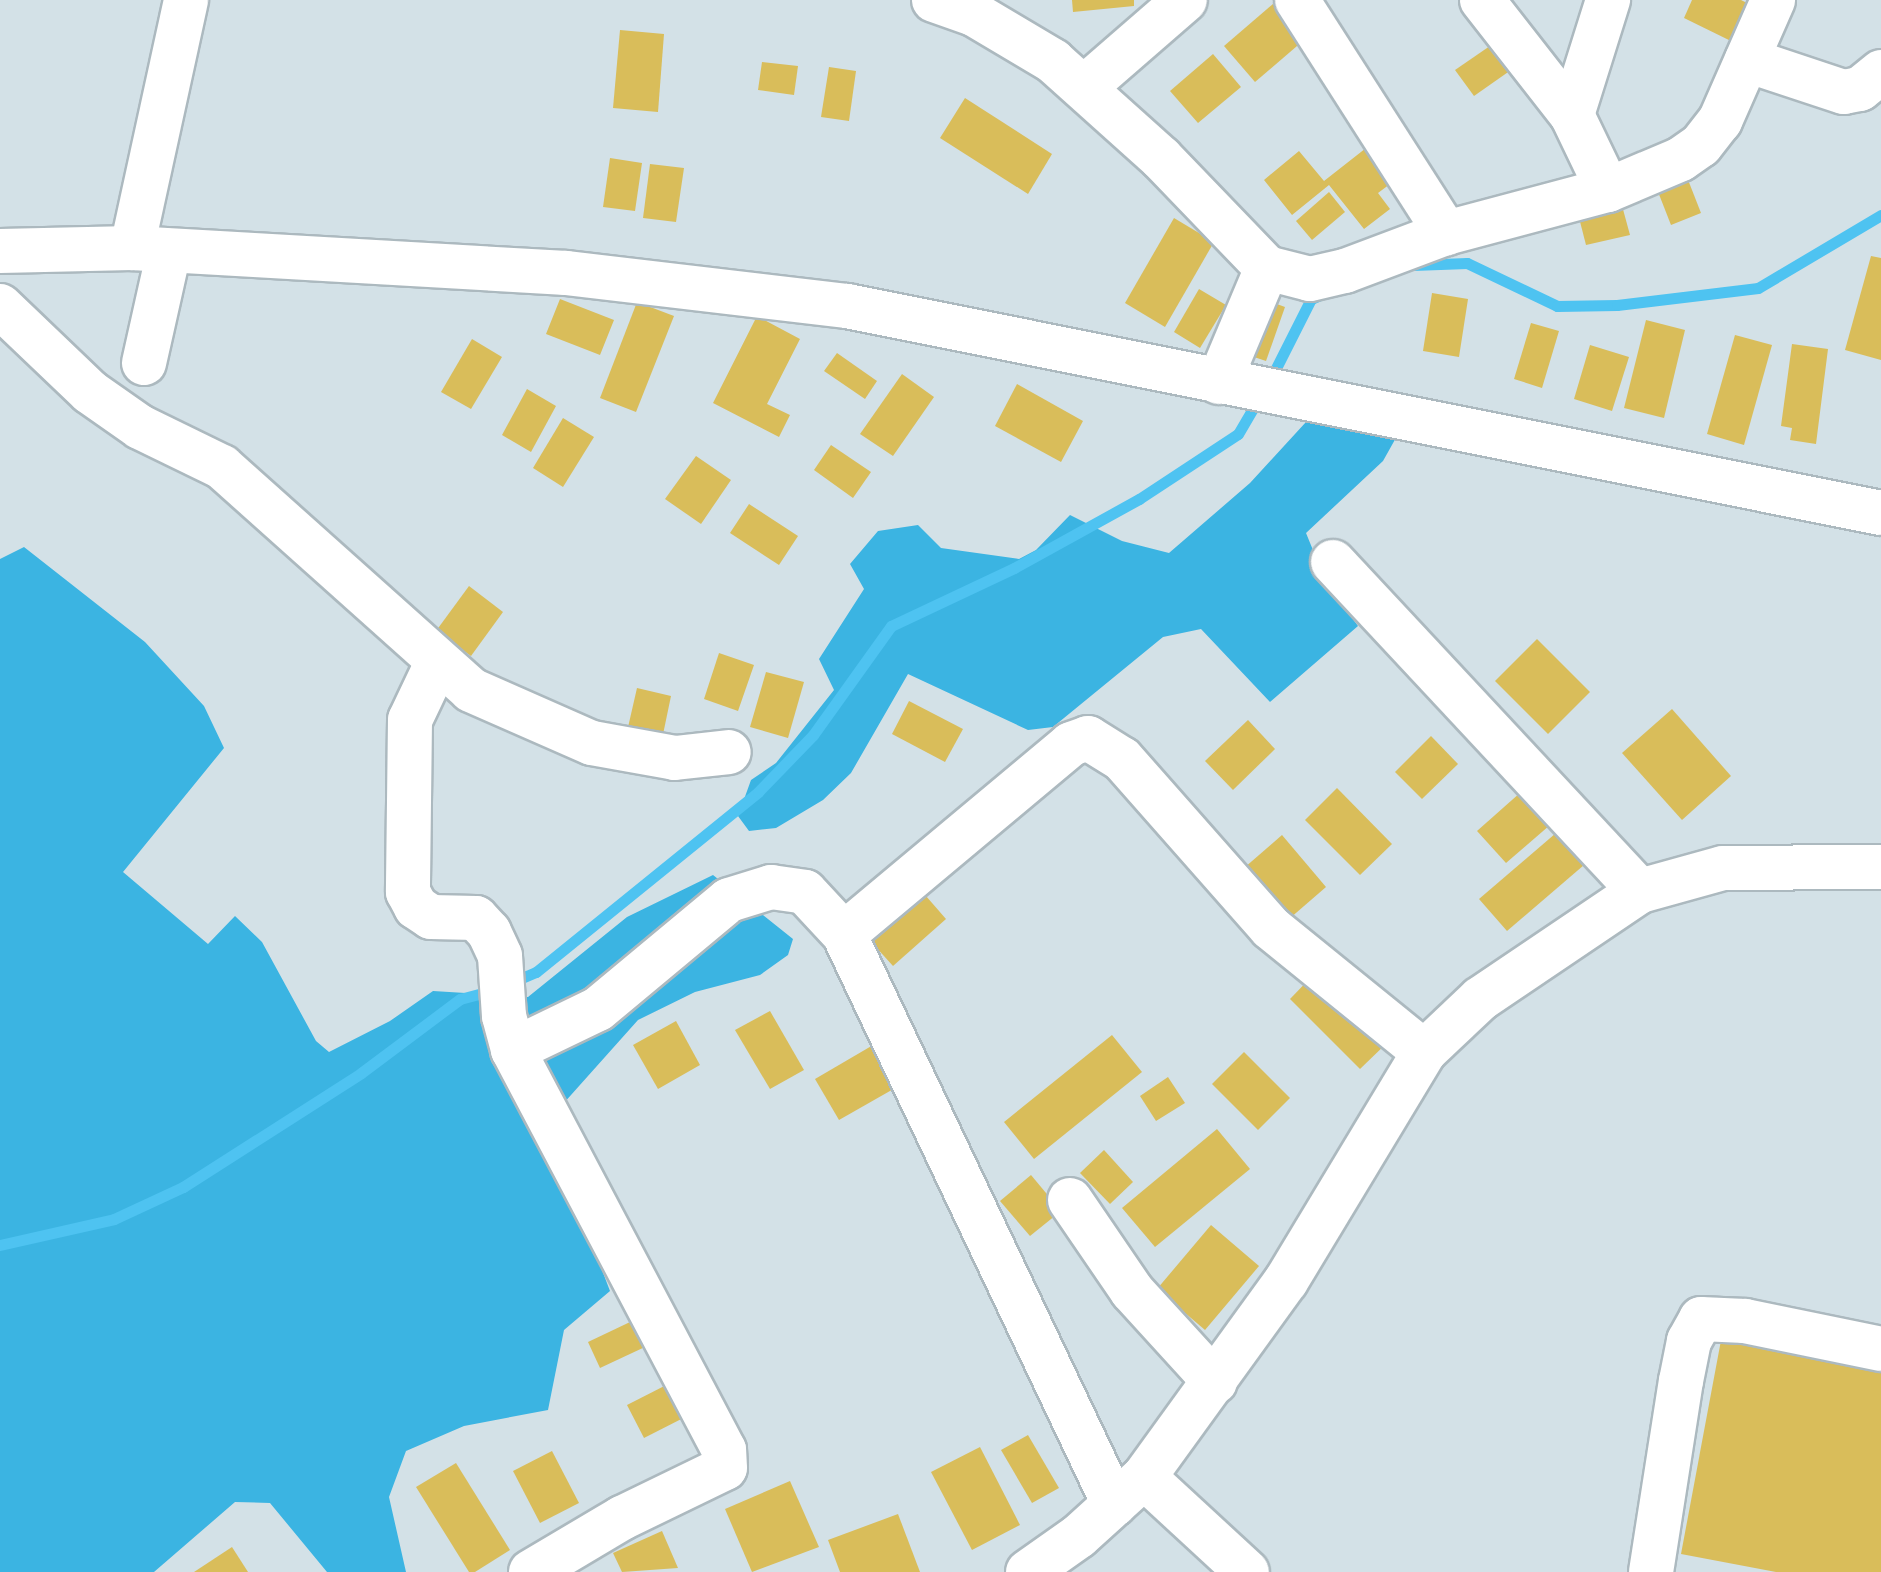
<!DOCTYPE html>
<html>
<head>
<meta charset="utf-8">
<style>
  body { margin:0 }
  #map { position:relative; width:1881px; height:1572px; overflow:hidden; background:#d3e1e7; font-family:Signika,sans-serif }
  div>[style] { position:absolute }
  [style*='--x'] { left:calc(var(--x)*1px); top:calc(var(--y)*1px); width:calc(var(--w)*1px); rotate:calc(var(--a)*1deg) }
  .forest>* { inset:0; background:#3bb4e2 }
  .stream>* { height:11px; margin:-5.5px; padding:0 5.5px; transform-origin:5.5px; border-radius:5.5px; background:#4ec3f1 }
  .building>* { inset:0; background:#d9bd5a }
  .roads { filter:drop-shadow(2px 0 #acb9bf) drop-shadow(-2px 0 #acb9bf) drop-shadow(0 2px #acb9bf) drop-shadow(0 -2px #acb9bf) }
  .minor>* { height:44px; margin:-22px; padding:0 22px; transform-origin:22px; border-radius:22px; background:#fff }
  span { translate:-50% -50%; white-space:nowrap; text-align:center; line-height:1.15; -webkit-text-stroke:6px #fff; paint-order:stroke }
</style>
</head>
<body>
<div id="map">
  <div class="forest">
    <div style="clip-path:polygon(1306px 422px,1397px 436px,1383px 461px,1306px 533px,1326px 582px,1358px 626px,1270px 702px,1201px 629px,1163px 637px,1053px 727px,1028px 730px,908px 674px,851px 773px,823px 800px,776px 828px,749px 831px,738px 816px,751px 780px,776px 763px,834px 690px,819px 659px,864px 589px,850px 564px,878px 531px,918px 525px,941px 548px,1019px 559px,1036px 550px,1070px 515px,1122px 541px,1169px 553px,1250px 483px)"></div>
    <div style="clip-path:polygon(24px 547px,145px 642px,204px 706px,224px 748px,123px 872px,208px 944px,235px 916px,262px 942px,316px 1041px,329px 1052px,390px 1021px,433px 991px,528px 997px,627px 917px,713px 875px,793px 939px,788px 955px,760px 975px,695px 992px,638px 1020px,546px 1123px,610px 1291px,564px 1330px,548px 1410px,464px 1426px,406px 1451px,389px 1497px,406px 1572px,327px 1572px,270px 1503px,235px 1502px,154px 1572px,0 1572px,0 559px)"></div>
  </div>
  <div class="stream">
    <div style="--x:1413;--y:265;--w:54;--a:-2.1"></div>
    <div style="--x:1467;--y:263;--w:100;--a:25.5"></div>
    <div style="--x:1557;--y:306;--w:60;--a:-1"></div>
    <div style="--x:1617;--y:305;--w:142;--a:-6.9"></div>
    <div style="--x:1758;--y:288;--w:143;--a:-30.7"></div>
    <div style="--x:1270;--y:380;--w:91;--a:-63.2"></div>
    <div style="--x:1311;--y:299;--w:12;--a:-24"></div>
    <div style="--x:510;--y:983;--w:28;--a:-23"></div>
    <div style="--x:536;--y:972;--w:286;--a:-39"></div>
    <div style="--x:758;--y:792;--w:79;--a:-46"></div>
    <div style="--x:813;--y:735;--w:134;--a:-54.4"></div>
    <div style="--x:891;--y:626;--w:136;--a:-25.2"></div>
    <div style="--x:1014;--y:568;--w:143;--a:-28.9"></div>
    <div style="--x:1139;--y:499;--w:118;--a:-33.3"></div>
    <div style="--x:1238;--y:434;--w:42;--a:-59.7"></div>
    <div style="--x:0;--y:1245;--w:117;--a:-12.8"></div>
    <div style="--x:114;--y:1219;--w:76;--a:-24.9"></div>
    <div style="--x:183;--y:1187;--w:211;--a:-32.6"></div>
    <div style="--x:361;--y:1073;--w:124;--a:-36.8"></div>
    <div style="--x:460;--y:999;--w:35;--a:-15"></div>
  </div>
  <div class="building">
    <div style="clip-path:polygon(1072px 0,1134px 0,1134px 6px,1073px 12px)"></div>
    <div style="clip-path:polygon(1692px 0,1741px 0,1753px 6px,1735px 43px,1684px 18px)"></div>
    <div style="clip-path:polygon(1273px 4px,1304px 40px,1255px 82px,1224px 46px)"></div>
    <div style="clip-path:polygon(620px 30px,664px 34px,658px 112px,613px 108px)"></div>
    <div style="clip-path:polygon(1503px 37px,1521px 63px,1474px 96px,1455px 70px)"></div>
    <div style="clip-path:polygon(1213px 54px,1241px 87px,1198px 123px,1170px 91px)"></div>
    <div style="clip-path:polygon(762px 62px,798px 66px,794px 95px,758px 90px)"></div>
    <div style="clip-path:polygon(829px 67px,856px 71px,849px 121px,821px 117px)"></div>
    <div style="clip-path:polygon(965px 98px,1052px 154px,1028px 194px,940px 138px)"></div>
    <div style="clip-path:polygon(1375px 141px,1402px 175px,1378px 193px,1390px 209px,1364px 229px,1329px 185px,1292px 215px,1264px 180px,1299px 151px,1324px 181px)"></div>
    <div style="clip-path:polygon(610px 158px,642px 163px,635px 211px,603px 207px)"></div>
    <div style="clip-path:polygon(650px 164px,684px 168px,676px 222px,643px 218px)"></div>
    <div style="clip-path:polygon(1683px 167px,1701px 213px,1671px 225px,1653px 179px)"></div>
    <div style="clip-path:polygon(1618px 191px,1630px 235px,1586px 245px,1575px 202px)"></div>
    <div style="clip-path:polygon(1329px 192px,1345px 212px,1312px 240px,1296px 221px)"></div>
    <div style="clip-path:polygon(1174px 218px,1214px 242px,1165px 327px,1125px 303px)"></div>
    <div style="clip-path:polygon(1871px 256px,1881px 258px,1881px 360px,1845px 350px)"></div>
    <div style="clip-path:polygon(1199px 289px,1226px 305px,1200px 348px,1174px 332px)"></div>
    <div style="clip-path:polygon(1432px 293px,1468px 299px,1459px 357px,1423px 351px)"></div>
    <div style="clip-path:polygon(1261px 298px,1285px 307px,1266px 361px,1242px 353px)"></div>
    <div style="clip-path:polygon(560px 299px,614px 320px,600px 355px,546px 334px)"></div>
    <div style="clip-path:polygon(637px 302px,674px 316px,636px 412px,600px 398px)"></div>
    <div style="clip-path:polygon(757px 316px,800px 339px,767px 404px,790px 415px,779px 437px,713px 403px)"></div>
    <div style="clip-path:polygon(1646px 320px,1685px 330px,1664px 418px,1624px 408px)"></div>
    <div style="clip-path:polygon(1531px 323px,1559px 331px,1542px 388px,1514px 379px)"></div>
    <div style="clip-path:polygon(1735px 335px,1772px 345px,1744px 445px,1707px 434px)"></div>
    <div style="clip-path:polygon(472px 339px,502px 357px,471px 409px,441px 392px)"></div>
    <div style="clip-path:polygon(1792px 344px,1828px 349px,1816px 444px,1790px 440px,1792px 428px,1781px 426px)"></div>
    <div style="clip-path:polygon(1590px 345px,1629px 357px,1612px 411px,1574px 399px)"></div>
    <div style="clip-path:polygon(837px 353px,877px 381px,865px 399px,824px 371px)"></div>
    <div style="clip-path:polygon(902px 374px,934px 397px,893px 456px,860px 434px)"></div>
    <div style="clip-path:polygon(1017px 384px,1083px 421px,1061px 462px,995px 426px)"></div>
    <div style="clip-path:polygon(527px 389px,556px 406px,531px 452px,502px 435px)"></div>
    <div style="clip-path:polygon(563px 418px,594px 437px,563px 487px,533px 468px)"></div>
    <div style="clip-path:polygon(831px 445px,871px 472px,853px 498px,814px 470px)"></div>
    <div style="clip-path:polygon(696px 456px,731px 480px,701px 524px,665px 499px)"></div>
    <div style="clip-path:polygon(749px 504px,798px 536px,779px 565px,730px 533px)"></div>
    <div style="clip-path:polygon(469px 586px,503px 612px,471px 656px,436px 631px)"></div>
    <div style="clip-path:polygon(1537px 639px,1590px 692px,1548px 734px,1495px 681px)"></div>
    <div style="clip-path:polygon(719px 653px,754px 665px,738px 711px,704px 699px)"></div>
    <div style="clip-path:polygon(766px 672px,804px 682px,788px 738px,750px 727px)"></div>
    <div style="clip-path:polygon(637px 688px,671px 696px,661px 744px,626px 736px)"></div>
    <div style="clip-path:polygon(909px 701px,963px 729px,945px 762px,892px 734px)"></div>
    <div style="clip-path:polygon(1672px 709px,1731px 776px,1682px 820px,1622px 753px)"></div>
    <div style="clip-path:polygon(1248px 720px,1275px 749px,1233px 790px,1205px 761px)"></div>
    <div style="clip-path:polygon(1431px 736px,1458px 764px,1422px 799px,1395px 772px)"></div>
    <div style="clip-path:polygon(1337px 788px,1392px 844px,1360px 875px,1305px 820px)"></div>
    <div style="clip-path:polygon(1521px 792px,1550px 825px,1506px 863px,1477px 831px)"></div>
    <div style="clip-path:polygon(1563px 827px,1591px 859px,1507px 931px,1479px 899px)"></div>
    <div style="clip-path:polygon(1282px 835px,1326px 887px,1289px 919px,1244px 868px)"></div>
    <div style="clip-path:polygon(919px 888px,946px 919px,893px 966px,865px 935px)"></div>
    <div style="clip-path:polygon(1318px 970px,1389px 1041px,1360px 1069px,1290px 999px)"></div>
    <div style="clip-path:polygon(770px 1011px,804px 1070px,770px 1089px,735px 1030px)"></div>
    <div style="clip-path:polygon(676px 1021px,700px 1065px,658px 1089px,633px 1045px)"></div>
    <div style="clip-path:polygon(1112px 1035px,1142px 1072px,1034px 1159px,1004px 1122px)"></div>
    <div style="clip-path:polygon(880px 1041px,904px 1083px,839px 1120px,815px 1079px)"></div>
    <div style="clip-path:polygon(1244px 1052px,1290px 1098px,1258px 1130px,1212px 1084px)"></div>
    <div style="clip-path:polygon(1168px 1077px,1185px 1103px,1156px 1121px,1140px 1096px)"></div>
    <div style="clip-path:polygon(1217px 1129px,1250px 1169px,1155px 1247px,1122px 1208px)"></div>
    <div style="clip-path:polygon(1104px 1150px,1133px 1182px,1110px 1204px,1080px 1173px)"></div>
    <div style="clip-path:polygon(1031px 1175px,1061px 1211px,1030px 1236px,1000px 1201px)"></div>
    <div style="clip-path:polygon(1211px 1225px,1259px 1266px,1205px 1330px,1157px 1289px)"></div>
    <div style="clip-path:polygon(649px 1313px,662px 1339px,600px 1368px,588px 1342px)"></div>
    <div style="clip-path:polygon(1722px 1335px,1881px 1365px,1881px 1572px,1776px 1572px,1681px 1554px)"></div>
    <div style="clip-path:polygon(682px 1377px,699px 1410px,644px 1438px,627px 1405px)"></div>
    <div style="clip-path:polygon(1028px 1435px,1059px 1488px,1032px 1503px,1001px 1450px)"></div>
    <div style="clip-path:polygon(980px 1447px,1020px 1525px,972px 1550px,931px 1472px)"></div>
    <div style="clip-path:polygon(552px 1451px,579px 1503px,540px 1523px,513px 1471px)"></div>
    <div style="clip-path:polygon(456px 1463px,510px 1550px,475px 1572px,469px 1572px,416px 1487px)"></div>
    <div style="clip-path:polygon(790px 1481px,819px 1547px,752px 1572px,725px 1509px)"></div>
    <div style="clip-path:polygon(898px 1514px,920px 1572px,840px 1572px,828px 1540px)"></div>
    <div style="clip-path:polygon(662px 1531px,678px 1568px,622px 1572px,613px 1553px)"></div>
    <div style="clip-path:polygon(232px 1547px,248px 1572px,194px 1572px)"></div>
  </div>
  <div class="roads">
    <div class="minor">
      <div style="--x:934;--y:0;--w:42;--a:19.3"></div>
      <div style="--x:974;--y:14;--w:92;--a:30.7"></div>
      <div style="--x:1053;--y:61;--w:145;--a:41.9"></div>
      <div style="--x:1161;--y:158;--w:153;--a:46.1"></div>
      <div style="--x:1267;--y:268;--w:44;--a:14.3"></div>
      <div style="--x:1310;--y:279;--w:36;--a:-13"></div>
      <div style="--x:1345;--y:271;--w:108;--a:-20.6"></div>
      <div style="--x:1446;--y:233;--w:168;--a:-14.9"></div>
      <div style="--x:1608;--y:190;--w:79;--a:-23"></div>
      <div style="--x:1681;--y:159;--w:24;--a:-35"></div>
      <div style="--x:1701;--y:145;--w:31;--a:-52"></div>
      <div style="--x:1720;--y:121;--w:132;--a:-66.3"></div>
      <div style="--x:1297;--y:0;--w:277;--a:57.4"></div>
      <div style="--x:1482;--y:0;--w:146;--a:52"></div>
      <div style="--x:1572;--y:115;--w:83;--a:64.4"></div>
      <div style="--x:1747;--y:60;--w:102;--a:18.3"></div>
      <div style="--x:1844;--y:92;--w:16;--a:-11"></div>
      <div style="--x:1860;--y:89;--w:27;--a:-39"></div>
      <div style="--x:1086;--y:86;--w:131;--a:-41"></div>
      <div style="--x:1572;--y:115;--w:121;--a:-72.6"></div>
      <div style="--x:132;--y:248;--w:254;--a:-77.7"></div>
      <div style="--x:0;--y:251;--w:132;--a:-1.3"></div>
      <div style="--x:132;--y:248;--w:435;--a:3.3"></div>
      <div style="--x:566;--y:273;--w:283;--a:6.7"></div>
      <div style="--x:847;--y:306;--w:1055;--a:11.32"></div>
      <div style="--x:0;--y:306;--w:124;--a:43.7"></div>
      <div style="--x:90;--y:392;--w:61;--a:35"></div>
      <div style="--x:140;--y:427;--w:91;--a:26"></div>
      <div style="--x:222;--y:467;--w:334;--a:41.8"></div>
      <div style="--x:471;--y:690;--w:132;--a:23.7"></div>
      <div style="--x:592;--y:743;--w:84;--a:10.2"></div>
      <div style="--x:675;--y:758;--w:54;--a:-6.3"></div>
      <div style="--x:144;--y:363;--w:115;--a:-77.4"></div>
      <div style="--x:1219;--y:382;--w:124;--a:-67.2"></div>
      <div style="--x:1333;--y:562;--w:450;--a:47"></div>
      <div style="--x:438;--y:661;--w:65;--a:115.4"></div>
      <div style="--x:410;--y:720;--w:172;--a:90.7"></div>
      <div style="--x:408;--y:892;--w:17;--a:62"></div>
      <div style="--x:416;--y:907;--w:18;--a:34"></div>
      <div style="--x:431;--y:917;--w:45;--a:1.3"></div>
      <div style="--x:476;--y:918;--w:19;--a:47"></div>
      <div style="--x:489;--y:932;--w:26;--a:65"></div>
      <div style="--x:500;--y:956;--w:60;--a:86.2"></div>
      <div style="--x:504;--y:1016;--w:35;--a:75"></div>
      <div style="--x:844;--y:934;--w:296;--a:-39.9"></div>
      <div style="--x:1071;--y:744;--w:18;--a:-19"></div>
      <div style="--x:1088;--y:738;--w:40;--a:32"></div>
      <div style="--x:1122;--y:759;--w:225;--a:48.6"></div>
      <div style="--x:1271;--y:928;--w:197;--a:39"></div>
      <div style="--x:1070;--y:1200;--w:110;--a:55.7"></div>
      <div style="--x:1132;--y:1291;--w:123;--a:47.6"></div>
      <div style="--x:1144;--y:1477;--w:140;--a:42.7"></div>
      <div style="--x:531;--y:1572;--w:106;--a:-30.7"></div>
      <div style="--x:622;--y:1518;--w:114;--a:-25.9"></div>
      <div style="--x:725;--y:1468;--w:18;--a:-93"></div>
      <div style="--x:724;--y:1450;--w:452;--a:-117.8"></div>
      <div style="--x:513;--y:1050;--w:94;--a:-25.8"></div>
      <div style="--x:598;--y:1009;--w:170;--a:-39.8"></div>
      <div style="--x:729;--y:900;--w:44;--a:-17.2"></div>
      <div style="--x:771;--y:887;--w:34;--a:8"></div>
      <div style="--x:805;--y:892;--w:57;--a:47.1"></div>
      <div style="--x:844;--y:934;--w:631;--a:64.65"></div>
      <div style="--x:1028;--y:1572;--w:62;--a:-35.2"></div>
      <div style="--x:1079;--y:1536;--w:88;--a:-42.2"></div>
      <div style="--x:1144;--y:1477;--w:242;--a:-54.1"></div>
      <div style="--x:1286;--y:1281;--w:267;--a:-58.9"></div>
      <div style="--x:1424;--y:1052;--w:77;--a:-43.4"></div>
      <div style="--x:1480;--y:999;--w:193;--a:-34"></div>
      <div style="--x:1640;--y:891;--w:86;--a:-15.5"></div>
      <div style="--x:1723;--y:868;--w:158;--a:-0.4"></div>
      <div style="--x:1651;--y:1572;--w:193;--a:-81.1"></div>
      <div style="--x:1681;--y:1381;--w:41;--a:-78.7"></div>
      <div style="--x:1689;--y:1341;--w:25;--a:-61"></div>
      <div style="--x:1701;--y:1319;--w:44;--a:2.6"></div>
      <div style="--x:1745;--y:1321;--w:139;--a:11.6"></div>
    </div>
  </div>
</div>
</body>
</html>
